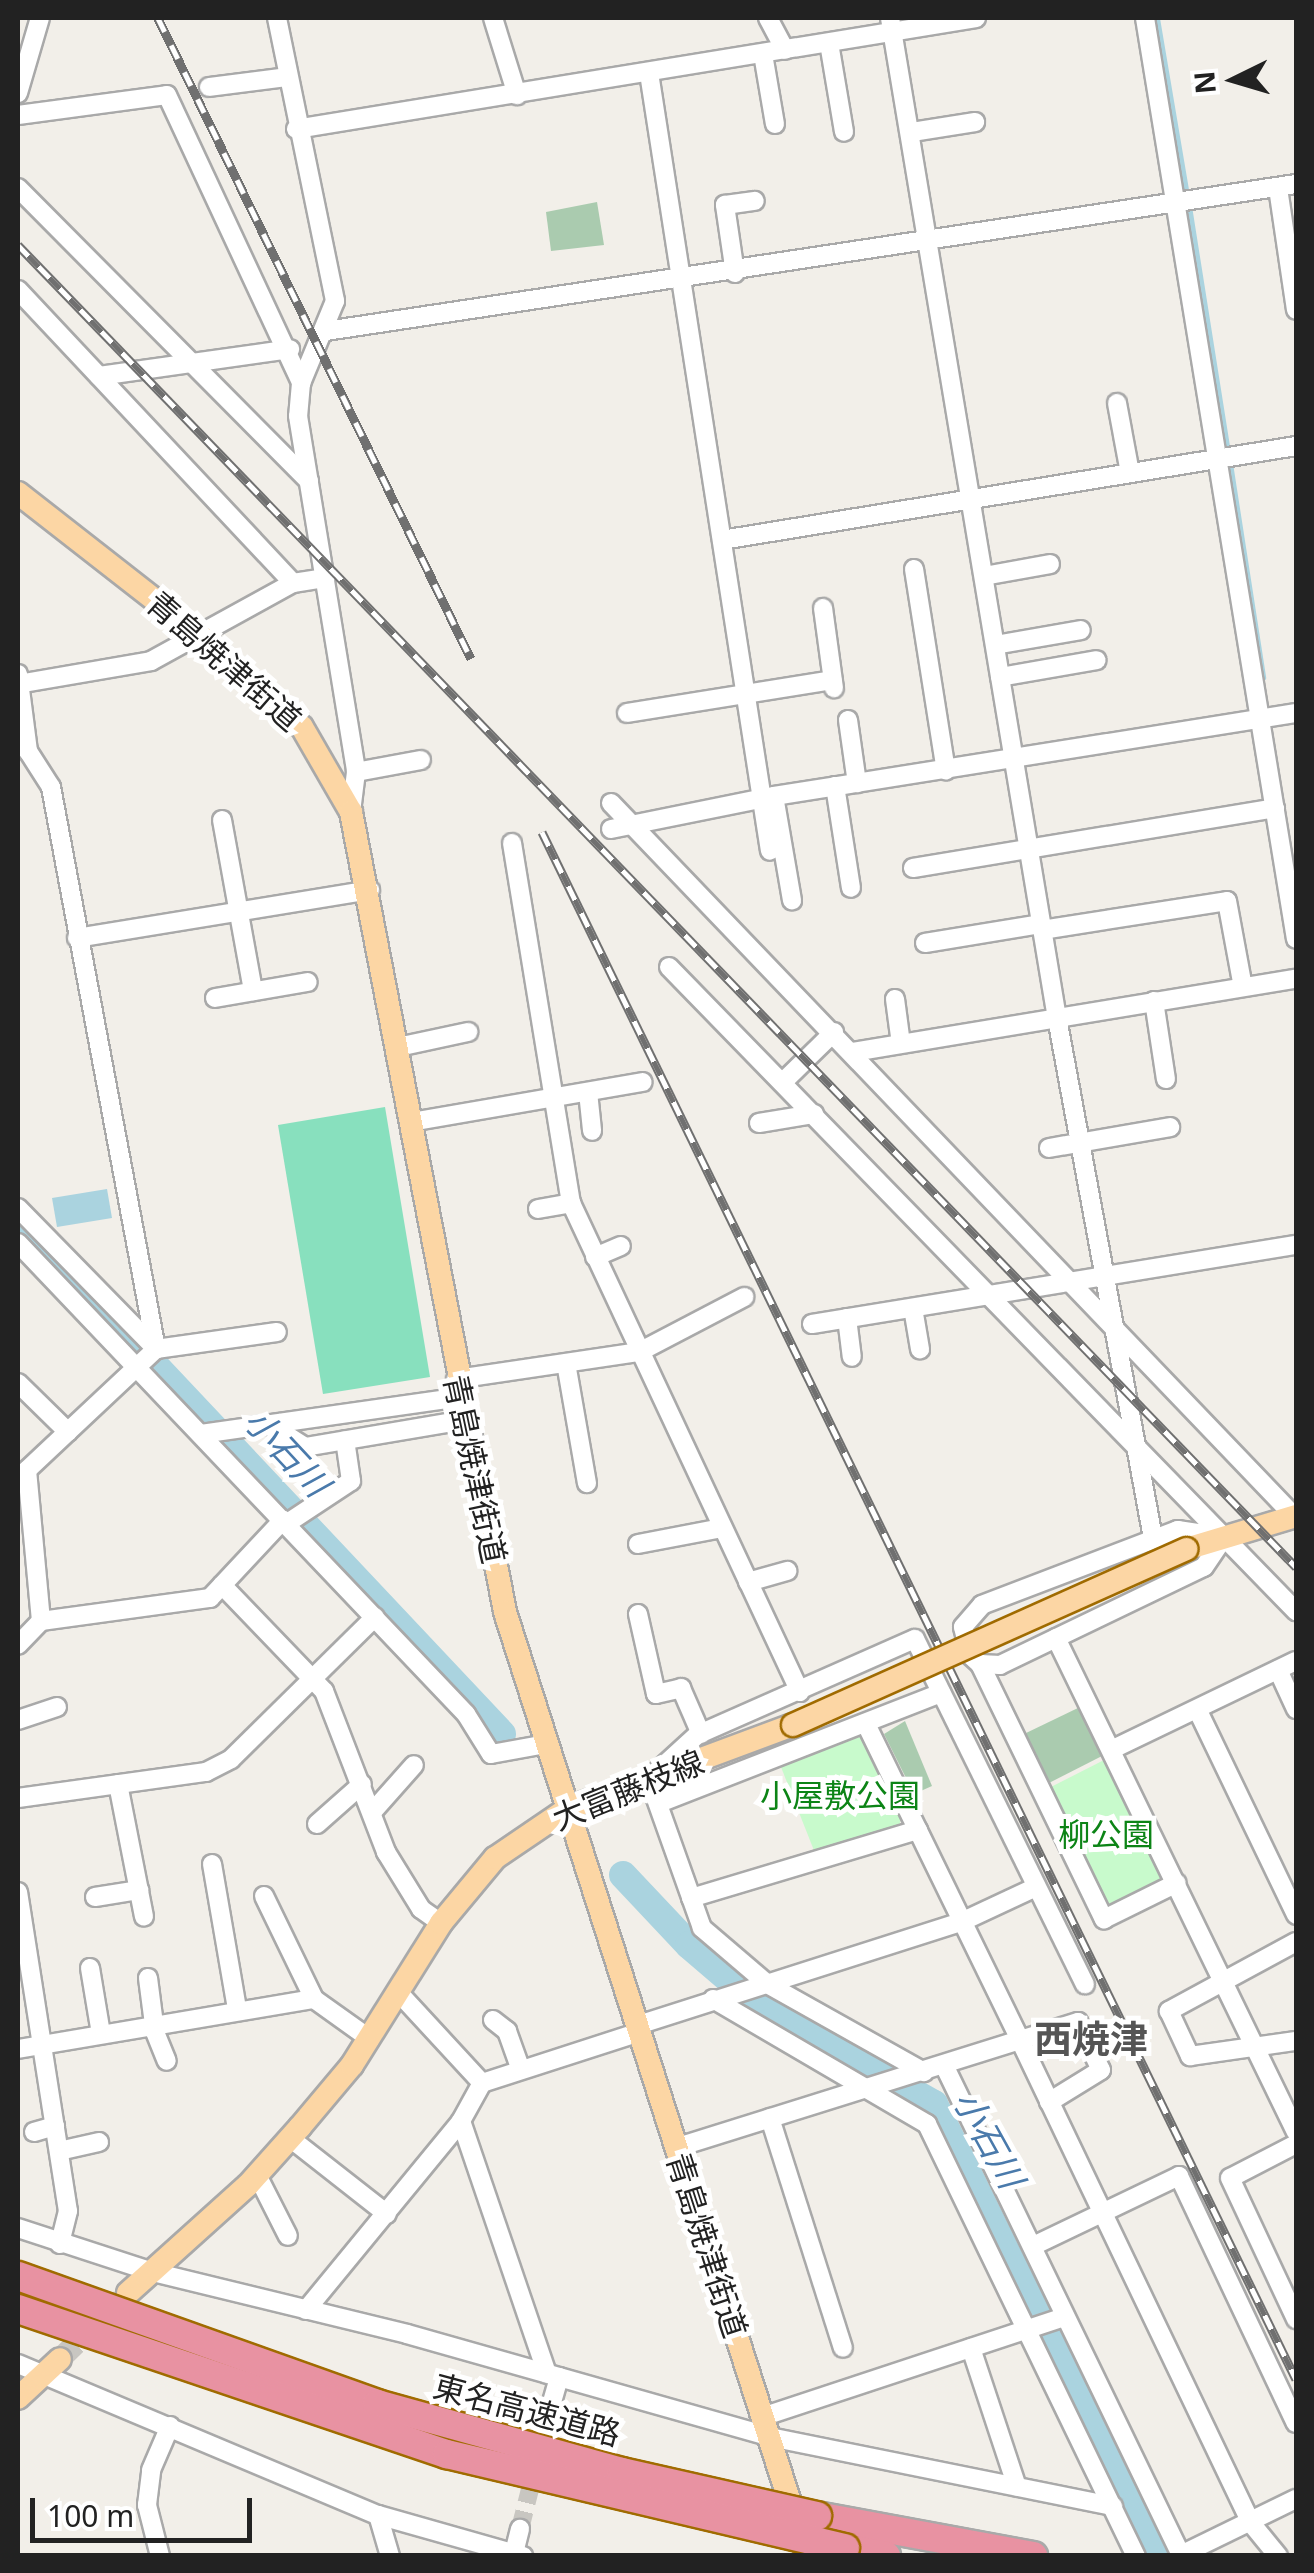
<!DOCTYPE html>
<html>
<head>
<meta charset="utf-8">
<style>
  body { margin:0 }
  #map { position:relative; width:1314px; height:2573px; overflow:hidden; background:#f2efe9; font-family:"Noto Sans","Noto Sans JP",sans-serif }
  div>[style] { position:absolute }
  [style*='--x'] { left:calc(var(--x)*1px); top:calc(var(--y)*1px); width:calc(var(--w)*1px); rotate:calc(var(--a)*1deg) }
  .cemetery>* { inset:0; background:#aacbaf }
  .park>* { inset:0; background:#c8facc }
  .pitch>* { inset:0; background:#88e0be }
  .water>* { inset:0; background:#aad3df }
  .stream>* { height:5px; margin:-2.5px; padding:0 2.5px; transform-origin:2.5px; border-radius:2.5px; background:#aad3df }
  .river>* { height:28px; margin:-14px; padding:0 14px; transform-origin:14px; border-radius:14px; background:#aad3df }
  .minor-tunnel>* { height:18px; margin-top:-9px; transform-origin:0; background:repeating-linear-gradient(90deg,#c8c6c1 0 18px,transparent 0 27px) }
  .major-tunnel>* { height:22px; margin-top:-11px; transform-origin:0; background:repeating-linear-gradient(90deg,#c8c6c1 0 22px,transparent 0 33px) }
  .roads { filter:drop-shadow(2px 0 #a9a9a9) drop-shadow(-2px 0 #a9a9a9) drop-shadow(0 2px #a9a9a9) drop-shadow(0 -2px #a9a9a9) }
  .minor>* { height:18px; margin:-9px; padding:0 9px; transform-origin:9px; border-radius:9px; background:#fff }
  .major>* { height:22px; margin:-11px; padding:0 11px; transform-origin:11px; border-radius:11px; background:#fcd6a4 }
  .highway>* { height:28px; margin:-14px; padding:0 14px; transform-origin:14px; border-radius:14px; background:#e892a2 }
  .rail>* { height:9px; margin-top:-4.5px; transform-origin:0; background:repeating-linear-gradient(90deg,#fff 0 15px,#707070 0 30px); box-sizing:border-box; border-block:2px solid #707070 }
  .bridges { filter:drop-shadow(2px 0 #a06b00) drop-shadow(-2px 0 #a06b00) drop-shadow(0 2px #a06b00) drop-shadow(0 -2px #a06b00) }
  .major-bridge>* { height:22px; margin:-11px; padding:0 11px; transform-origin:11px; border-radius:11px; background:#fcd6a4 }
  .highway-bridge>* { height:28px; margin:-14px; padding:0 14px; transform-origin:14px; border-radius:14px; background:#e892a2 }
  span { translate:-50% -50%; white-space:nowrap; text-align:center; line-height:1.15; -webkit-text-stroke:10px #fff; paint-order:stroke }
  .street-label { font-size:32px; color:#222 }
  .park-label { font-size:32px; color:#0c8416 }
  .water-label { font-size:35px; color:#4a7aab; font-style:italic }
  .quarter-label { font-size:38px; color:#555; font-weight:700 }
  .frame { position:absolute; inset:0; border:20px solid #222; pointer-events:none }
  .north { position:absolute; left:1184px; top:30px; width:100px; height:100px; -webkit-text-stroke:8px #fff; paint-order:stroke; rotate:265deg; font-size:28px; font-weight:700; line-height:40px; text-align:center; color:#222 }
  .north::after { content:''; display:block; margin:auto; width:35px; height:45px; background:#222; clip-path:polygon(50% 0,100% 100%,50% 72%,0 100%) }
  .scale { position:absolute; left:30px; top:2498px; width:222px; height:45px; box-sizing:border-box; border:5px solid #222; border-top:0; padding-left:12px; font-size:30px; line-height:35px; white-space:nowrap; color:#222; -webkit-text-stroke:8px #fff; paint-order:stroke }
</style>
</head>
<body>
<div id="map">
  <div class="cemetery">
    <div style="clip-path:polygon(597px 202px,604px 245px,551px 251px,546px 212px)"></div>
    <div style="clip-path:polygon(1080px 1707px,1102px 1756px,1047px 1784px,1024px 1734px)"></div>
    <div style="clip-path:polygon(905px 1721px,932px 1786px,914px 1794px,884px 1734px)"></div>
  </div>
  <div class="park">
    <div style="clip-path:polygon(853px 1736px,863px 1738px,901px 1819px,899px 1826px,815px 1853px,779px 1762px)"></div>
    <div style="clip-path:polygon(1106px 1759px,1164px 1879px,1112px 1908px,1104px 1904px,1047px 1789px)"></div>
  </div>
  <div class="pitch">
    <div style="clip-path:polygon(385px 1107px,430px 1377px,323px 1394px,278px 1125px)"></div>
  </div>
  <div class="water">
    <div style="clip-path:polygon(107px 1189px,112px 1218px,57px 1227px,52px 1198px)"></div>
  </div>
  <div class="stream">
    <div style="--x:1157;--y:18;--w:180;--a:80.4"></div>
    <div style="--x:1189;--y:206;--w:249;--a:81"></div>
    <div style="--x:1230;--y:463;--w:217;--a:81.2"></div>
  </div>
  <div class="river">
    <div style="--x:18;--y:1220;--w:706;--a:46.72"></div>
    <div style="--x:623;--y:1875;--w:96;--a:46.7"></div>
    <div style="--x:689;--y:1945;--w:92;--a:40.6"></div>
    <div style="--x:759;--y:2005;--w:201;--a:29.5"></div>
    <div style="--x:934;--y:2104;--w:503;--a:63.94"></div>
  </div>
  <div class="minor-tunnel">
    <div style="--x:520;--y:2529;--w:131;--a:-75.9"></div>
  </div>
  <div class="major-tunnel">
    <div style="--x:60;--y:2359;--w:86;--a:-44.1"></div>
  </div>
  <div class="roads">
    <div class="minor">
      <div style="--x:277;--y:18;--w:289;--a:78.4"></div>
      <div style="--x:335;--y:301;--w:89;--a:112.5"></div>
      <div style="--x:301;--y:383;--w:33;--a:95"></div>
      <div style="--x:298;--y:416;--w:361;--a:80.7"></div>
      <div style="--x:356;--y:772;--w:40;--a:97.1"></div>
      <div style="--x:493;--y:18;--w:81;--a:72.7"></div>
      <div style="--x:768;--y:18;--w:36;--a:62"></div>
      <div style="--x:890;--y:18;--w:1014;--a:80.52"></div>
      <div style="--x:1057;--y:1018;--w:529;--a:79.54"></div>
      <div style="--x:1145;--y:18;--w:933;--a:80.69"></div>
      <div style="--x:829;--y:43;--w:90;--a:80.4"></div>
      <div style="--x:763;--y:54;--w:71;--a:80.3"></div>
      <div style="--x:649;--y:73;--w:787;--a:81.16"></div>
      <div style="--x:209;--y:87;--w:79;--a:-7.3"></div>
      <div style="--x:18;--y:93;--w:78;--a:-73.7"></div>
      <div style="--x:18;--y:115;--w:150;--a:-7.6"></div>
      <div style="--x:167;--y:95;--w:318;--a:65"></div>
      <div style="--x:296;--y:129;--w:689;--a:-9.27"></div>
      <div style="--x:912;--y:132;--w:64;--a:-9"></div>
      <div style="--x:18;--y:188;--w:413;--a:45.2"></div>
      <div style="--x:1278;--y:188;--w:123;--a:81.6"></div>
      <div style="--x:735;--y:273;--w:69;--a:-98.4"></div>
      <div style="--x:725;--y:205;--w:30;--a:-8"></div>
      <div style="--x:18;--y:290;--w:402;--a:46.8"></div>
      <div style="--x:326;--y:331;--w:981;--a:-8.62"></div>
      <div style="--x:99;--y:376;--w:193;--a:-8"></div>
      <div style="--x:1117;--y:403;--w:71;--a:79.5"></div>
      <div style="--x:722;--y:540;--w:582;--a:-9.3"></div>
      <div style="--x:914;--y:569;--w:204;--a:81"></div>
      <div style="--x:984;--y:576;--w:67;--a:-10.3"></div>
      <div style="--x:823;--y:608;--w:81;--a:82.2"></div>
      <div style="--x:995;--y:645;--w:87;--a:-9.9"></div>
      <div style="--x:18;--y:674;--w:78;--a:82.6"></div>
      <div style="--x:28;--y:751;--w:43;--a:57.4"></div>
      <div style="--x:51;--y:787;--w:572;--a:79.42"></div>
      <div style="--x:156;--y:1349;--w:177;--a:136.8"></div>
      <div style="--x:27;--y:1470;--w:152;--a:84.7"></div>
      <div style="--x:41;--y:1621;--w:33;--a:134"></div>
      <div style="--x:1000;--y:677;--w:98;--a:-9.9"></div>
      <div style="--x:18;--y:684;--w:135;--a:-9.8"></div>
      <div style="--x:151;--y:661;--w:162;--a:-28.8"></div>
      <div style="--x:293;--y:583;--w:33;--a:-9"></div>
      <div style="--x:627;--y:713;--w:208;--a:-9.1"></div>
      <div style="--x:848;--y:720;--w:64;--a:81.9"></div>
      <div style="--x:356;--y:772;--w:66;--a:-10.5"></div>
      <div style="--x:835;--y:786;--w:103;--a:81.1"></div>
      <div style="--x:774;--y:796;--w:106;--a:80.2"></div>
      <div style="--x:611;--y:803;--w:989;--a:46.23"></div>
      <div style="--x:222;--y:820;--w:174;--a:79.7"></div>
      <div style="--x:611;--y:829;--w:166;--a:-11.4"></div>
      <div style="--x:774;--y:796;--w:529;--a:-9.03"></div>
      <div style="--x:512;--y:843;--w:365;--a:80.7"></div>
      <div style="--x:571;--y:1203;--w:540;--a:64.91"></div>
      <div style="--x:913;--y:868;--w:367;--a:-9.4"></div>
      <div style="--x:1042;--y:930;--w:187;--a:-8.9"></div>
      <div style="--x:1227;--y:901;--w:87;--a:79.5"></div>
      <div style="--x:77;--y:938;--w:297;--a:-9.3"></div>
      <div style="--x:925;--y:943;--w:118;--a:-9.3"></div>
      <div style="--x:669;--y:967;--w:899;--a:45.77"></div>
      <div style="--x:215;--y:998;--w:94;--a:-9.8"></div>
      <div style="--x:895;--y:999;--w:45;--a:82.4"></div>
      <div style="--x:1154;--y:1001;--w:79;--a:81.3"></div>
      <div style="--x:398;--y:1047;--w:72;--a:-12.1"></div>
      <div style="--x:853;--y:1052;--w:449;--a:-9.4"></div>
      <div style="--x:784;--y:1081;--w:70;--a:-44.4"></div>
      <div style="--x:588;--y:1092;--w:39;--a:84"></div>
      <div style="--x:411;--y:1122;--w:235;--a:-9.8"></div>
      <div style="--x:759;--y:1123;--w:56;--a:-9.3"></div>
      <div style="--x:1049;--y:1148;--w:123;--a:-9.8"></div>
      <div style="--x:18;--y:1208;--w:197;--a:45.6"></div>
      <div style="--x:156;--y:1349;--w:122;--a:-8"></div>
      <div style="--x:538;--y:1209;--w:34;--a:-10"></div>
      <div style="--x:18;--y:1243;--w:650;--a:46.43"></div>
      <div style="--x:466;--y:1714;--w:47;--a:58"></div>
      <div style="--x:491;--y:1754;--w:56;--a:-10.3"></div>
      <div style="--x:595;--y:1257;--w:28;--a:-23"></div>
      <div style="--x:913;--y:1308;--w:42;--a:80.3"></div>
      <div style="--x:847;--y:1318;--w:39;--a:83"></div>
      <div style="--x:812;--y:1324;--w:490;--a:-9.3"></div>
      <div style="--x:566;--y:1363;--w:122;--a:80.1"></div>
      <div style="--x:456;--y:1379;--w:185;--a:-8.4"></div>
      <div style="--x:639;--y:1352;--w:119;--a:-27.6"></div>
      <div style="--x:18;--y:1383;--w:70;--a:44.4"></div>
      <div style="--x:269;--y:1424;--w:43;--a:32.6"></div>
      <div style="--x:305;--y:1447;--w:161;--a:-9.6"></div>
      <div style="--x:201;--y:1434;--w:262;--a:-8.1"></div>
      <div style="--x:286;--y:1524;--w:78;--a:-33.5"></div>
      <div style="--x:351;--y:1481;--w:41;--a:-98.3"></div>
      <div style="--x:638;--y:1544;--w:86;--a:-10.8"></div>
      <div style="--x:748;--y:1582;--w:41;--a:-15.8"></div>
      <div style="--x:222;--y:1585;--w:147;--a:46.1"></div>
      <div style="--x:324;--y:1691;--w:173;--a:68.9"></div>
      <div style="--x:386;--y:1852;--w:67;--a:58.4"></div>
      <div style="--x:421;--y:1909;--w:24;--a:35"></div>
      <div style="--x:638;--y:1614;--w:82;--a:77.3"></div>
      <div style="--x:656;--y:1694;--w:26;--a:-13"></div>
      <div style="--x:681;--y:1688;--w:50;--a:66.5"></div>
      <div style="--x:41;--y:1621;--w:171;--a:-7.8"></div>
      <div style="--x:210;--y:1598;--w:107;--a:-46.9"></div>
      <div style="--x:1056;--y:1638;--w:549;--a:64.09"></div>
      <div style="--x:980;--y:1664;--w:20;--a:3"></div>
      <div style="--x:1000;--y:1665;--w:226;--a:-25.7"></div>
      <div style="--x:1204;--y:1567;--w:36;--a:-56"></div>
      <div style="--x:1224;--y:1537;--w:47;--a:-171.3"></div>
      <div style="--x:1178;--y:1530;--w:210;--a:159.1"></div>
      <div style="--x:982;--y:1605;--w:29;--a:131"></div>
      <div style="--x:963;--y:1627;--w:29;--a:76"></div>
      <div style="--x:970;--y:1655;--w:13;--a:42"></div>
      <div style="--x:980;--y:1664;--w:284;--a:64.1"></div>
      <div style="--x:1104;--y:1919;--w:81;--a:-26.3"></div>
      <div style="--x:1278;--y:1670;--w:43;--a:65.2"></div>
      <div style="--x:1198;--y:1711;--w:226;--a:64.3"></div>
      <div style="--x:18;--y:1720;--w:41;--a:-18.4"></div>
      <div style="--x:867;--y:1726;--w:349;--a:64"></div>
      <div style="--x:1020;--y:2040;--w:61;--a:-17.2"></div>
      <div style="--x:1078;--y:2022;--w:53;--a:64.4"></div>
      <div style="--x:1101;--y:2070;--w:61;--a:148.4"></div>
      <div style="--x:1113;--y:1749;--w:203;--a:-25.7"></div>
      <div style="--x:118;--y:1784;--w:135;--a:78.9"></div>
      <div style="--x:18;--y:1798;--w:190;--a:-7.9"></div>
      <div style="--x:206;--y:1772;--w:28;--a:-27"></div>
      <div style="--x:231;--y:1759;--w:202;--a:-44.6"></div>
      <div style="--x:659;--y:1803;--w:303;--a:-21.3"></div>
      <div style="--x:374;--y:1810;--w:60;--a:-48.4"></div>
      <div style="--x:317;--y:1824;--w:60;--a:-41.6"></div>
      <div style="--x:212;--y:1864;--w:147;--a:80.2"></div>
      <div style="--x:18;--y:1892;--w:323;--a:81.1"></div>
      <div style="--x:68;--y:2211;--w:34;--a:104"></div>
      <div style="--x:264;--y:1896;--w:114;--a:64.1"></div>
      <div style="--x:95;--y:1897;--w:45;--a:-9"></div>
      <div style="--x:691;--y:1898;--w:237;--a:-16.7"></div>
      <div style="--x:1296;--y:1942;--w:145;--a:151.5"></div>
      <div style="--x:1169;--y:2011;--w:50;--a:65"></div>
      <div style="--x:1190;--y:2056;--w:107;--a:-8.1"></div>
      <div style="--x:90;--y:1968;--w:67;--a:80.5"></div>
      <div style="--x:148;--y:1978;--w:54;--a:82.6"></div>
      <div style="--x:155;--y:2032;--w:31;--a:68"></div>
      <div style="--x:764;--y:1981;--w:82;--a:-139.5"></div>
      <div style="--x:702;--y:1928;--w:158;--a:-109.6"></div>
      <div style="--x:649;--y:1779;--w:65;--a:-42.5"></div>
      <div style="--x:697;--y:1735;--w:238;--a:-23.8"></div>
      <div style="--x:915;--y:1639;--w:385;--a:63.8"></div>
      <div style="--x:769;--y:1985;--w:178;--a:29.3"></div>
      <div style="--x:713;--y:1999;--w:248;--a:30.3"></div>
      <div style="--x:927;--y:2124;--w:480;--a:64.2"></div>
      <div style="--x:493;--y:2020;--w:18;--a:38"></div>
      <div style="--x:507;--y:2031;--w:41;--a:70.3"></div>
      <div style="--x:635;--y:2026;--w:342;--a:-17.7"></div>
      <div style="--x:961;--y:1922;--w:83;--a:-25"></div>
      <div style="--x:18;--y:2049;--w:300;--a:-9.6"></div>
      <div style="--x:314;--y:1999;--w:69;--a:35.5"></div>
      <div style="--x:944;--y:2065;--w:544;--a:64.19"></div>
      <div style="--x:1181;--y:2555;--w:128;--a:-26"></div>
      <div style="--x:482;--y:2083;--w:163;--a:-17.9"></div>
      <div style="--x:770;--y:2118;--w:241;--a:72.4"></div>
      <div style="--x:461;--y:2121;--w:267;--a:71.2"></div>
      <div style="--x:34;--y:2132;--w:22;--a:-16"></div>
      <div style="--x:290;--y:2138;--w:123;--a:38.1"></div>
      <div style="--x:1296;--y:2144;--w:74;--a:152.7"></div>
      <div style="--x:1230;--y:2178;--w:156;--a:64.9"></div>
      <div style="--x:675;--y:2148;--w:362;--a:-17.4"></div>
      <div style="--x:1020;--y:2040;--w:535;--a:64.44"></div>
      <div style="--x:1251;--y:2523;--w:43;--a:50.7"></div>
      <div style="--x:59;--y:2151;--w:41;--a:-12.7"></div>
      <div style="--x:257;--y:2175;--w:68;--a:63.1"></div>
      <div style="--x:18;--y:2228;--w:142;--a:18.1"></div>
      <div style="--x:153;--y:2272;--w:261;--a:13.7"></div>
      <div style="--x:407;--y:2334;--w:377;--a:15.8"></div>
      <div style="--x:770;--y:2437;--w:350;--a:11.4"></div>
      <div style="--x:1033;--y:2246;--w:162;--a:-25.6"></div>
      <div style="--x:1179;--y:2176;--w:273;--a:64.7"></div>
      <div style="--x:306;--y:2310;--w:244;--a:-50.6"></div>
      <div style="--x:461;--y:2121;--w:43;--a:-61.1"></div>
      <div style="--x:482;--y:2083;--w:124;--a:-132.7"></div>
      <div style="--x:971;--y:2348;--w:146;--a:71.7"></div>
      <div style="--x:18;--y:2364;--w:390;--a:22.8"></div>
      <div style="--x:378;--y:2515;--w:151;--a:15.8"></div>
      <div style="--x:552;--y:2402;--w:26;--a:-74"></div>
      <div style="--x:762;--y:2417;--w:319;--a:-18.3"></div>
      <div style="--x:378;--y:2515;--w:43;--a:73.7"></div>
      <div style="--x:514;--y:2553;--w:25;--a:-76"></div>
      <div style="--x:160;--y:2556;--w:53;--a:-104.3"></div>
      <div style="--x:147;--y:2505;--w:35;--a:-83"></div>
      <div style="--x:151;--y:2470;--w:48;--a:-66.6"></div>
    </div>
    <div class="major">
      <div style="--x:18;--y:493;--w:226;--a:38"></div>
      <div style="--x:196;--y:632;--w:142;--a:41.9"></div>
      <div style="--x:302;--y:727;--w:98;--a:60"></div>
      <div style="--x:351;--y:812;--w:815;--a:79.1"></div>
      <div style="--x:505;--y:1612;--w:991;--a:72.26"></div>
      <div style="--x:1186;--y:1549;--w:115;--a:-16.7"></div>
      <div style="--x:128;--y:2293;--w:161;--a:-42"></div>
      <div style="--x:248;--y:2185;--w:78;--a:-48.1"></div>
      <div style="--x:300;--y:2127;--w:81;--a:-50"></div>
      <div style="--x:352;--y:2065;--w:168;--a:-57.9"></div>
      <div style="--x:441;--y:1923;--w:85;--a:-50.3"></div>
      <div style="--x:495;--y:1858;--w:87;--a:-34.2"></div>
      <div style="--x:567;--y:1809;--w:241;--a:-20.4"></div>
      <div style="--x:18;--y:2398;--w:57;--a:-42.9"></div>
    </div>
    <div class="highway">
      <div style="--x:817;--y:2516;--w:220;--a:10.5"></div>
      <div style="--x:845;--y:2548;--w:42;--a:11"></div>
    </div>
  </div>
  <div class="rail">
    <div style="--x:158;--y:18;--w:713;--a:63.97"></div>
    <div style="--x:18;--y:245;--w:1839;--a:45.97"></div>
    <div style="--x:542;--y:832;--w:1721;--a:64.02"></div>
  </div>
  <div class="bridges">
    <div class="major-bridge">
      <div style="--x:793;--y:1725;--w:431;--a:-24.1"></div>
    </div>
    <div class="highway-bridge">
      <div style="--x:18;--y:2276;--w:381;--a:19.6"></div>
      <div style="--x:377;--y:2404;--w:254;--a:15.5"></div>
      <div style="--x:622;--y:2472;--w:200;--a:12.7"></div>
      <div style="--x:18;--y:2309;--w:453;--a:18.7"></div>
      <div style="--x:447;--y:2454;--w:409;--a:13.3"></div>
    </div>
  </div>
  <div class="street-label">
    <span style="left:224px;top:661px;rotate:41deg">青島焼津街道</span>
    <span style="left:475px;top:1469px;rotate:78deg">青島焼津街道</span>
    <span style="left:628px;top:1790px;rotate:-22deg">大富藤枝線</span>
    <span style="left:707px;top:2245px;rotate:72deg">青島焼津街道</span>
    <span style="left:527px;top:2410px;rotate:15deg">東名高速道路</span>
  </div>
  <div class="park-label">
    <span style="left:840px;top:1795px">小屋敷公園</span>
    <span style="left:1106px;top:1834px">柳公園</span>
  </div>
  <div class="water-label">
    <span style="left:287px;top:1452px;rotate:47deg">小石川</span>
    <span style="left:989px;top:2139px;rotate:61deg">小石川</span>
  </div>
  <div class="quarter-label">
    <span style="left:1091px;top:2039px">西焼津</span>
  </div>
  <div class="frame"></div>
  <div class="north">N</div>
  <div class="scale">100 m</div>
</div>
</body>
</html>
